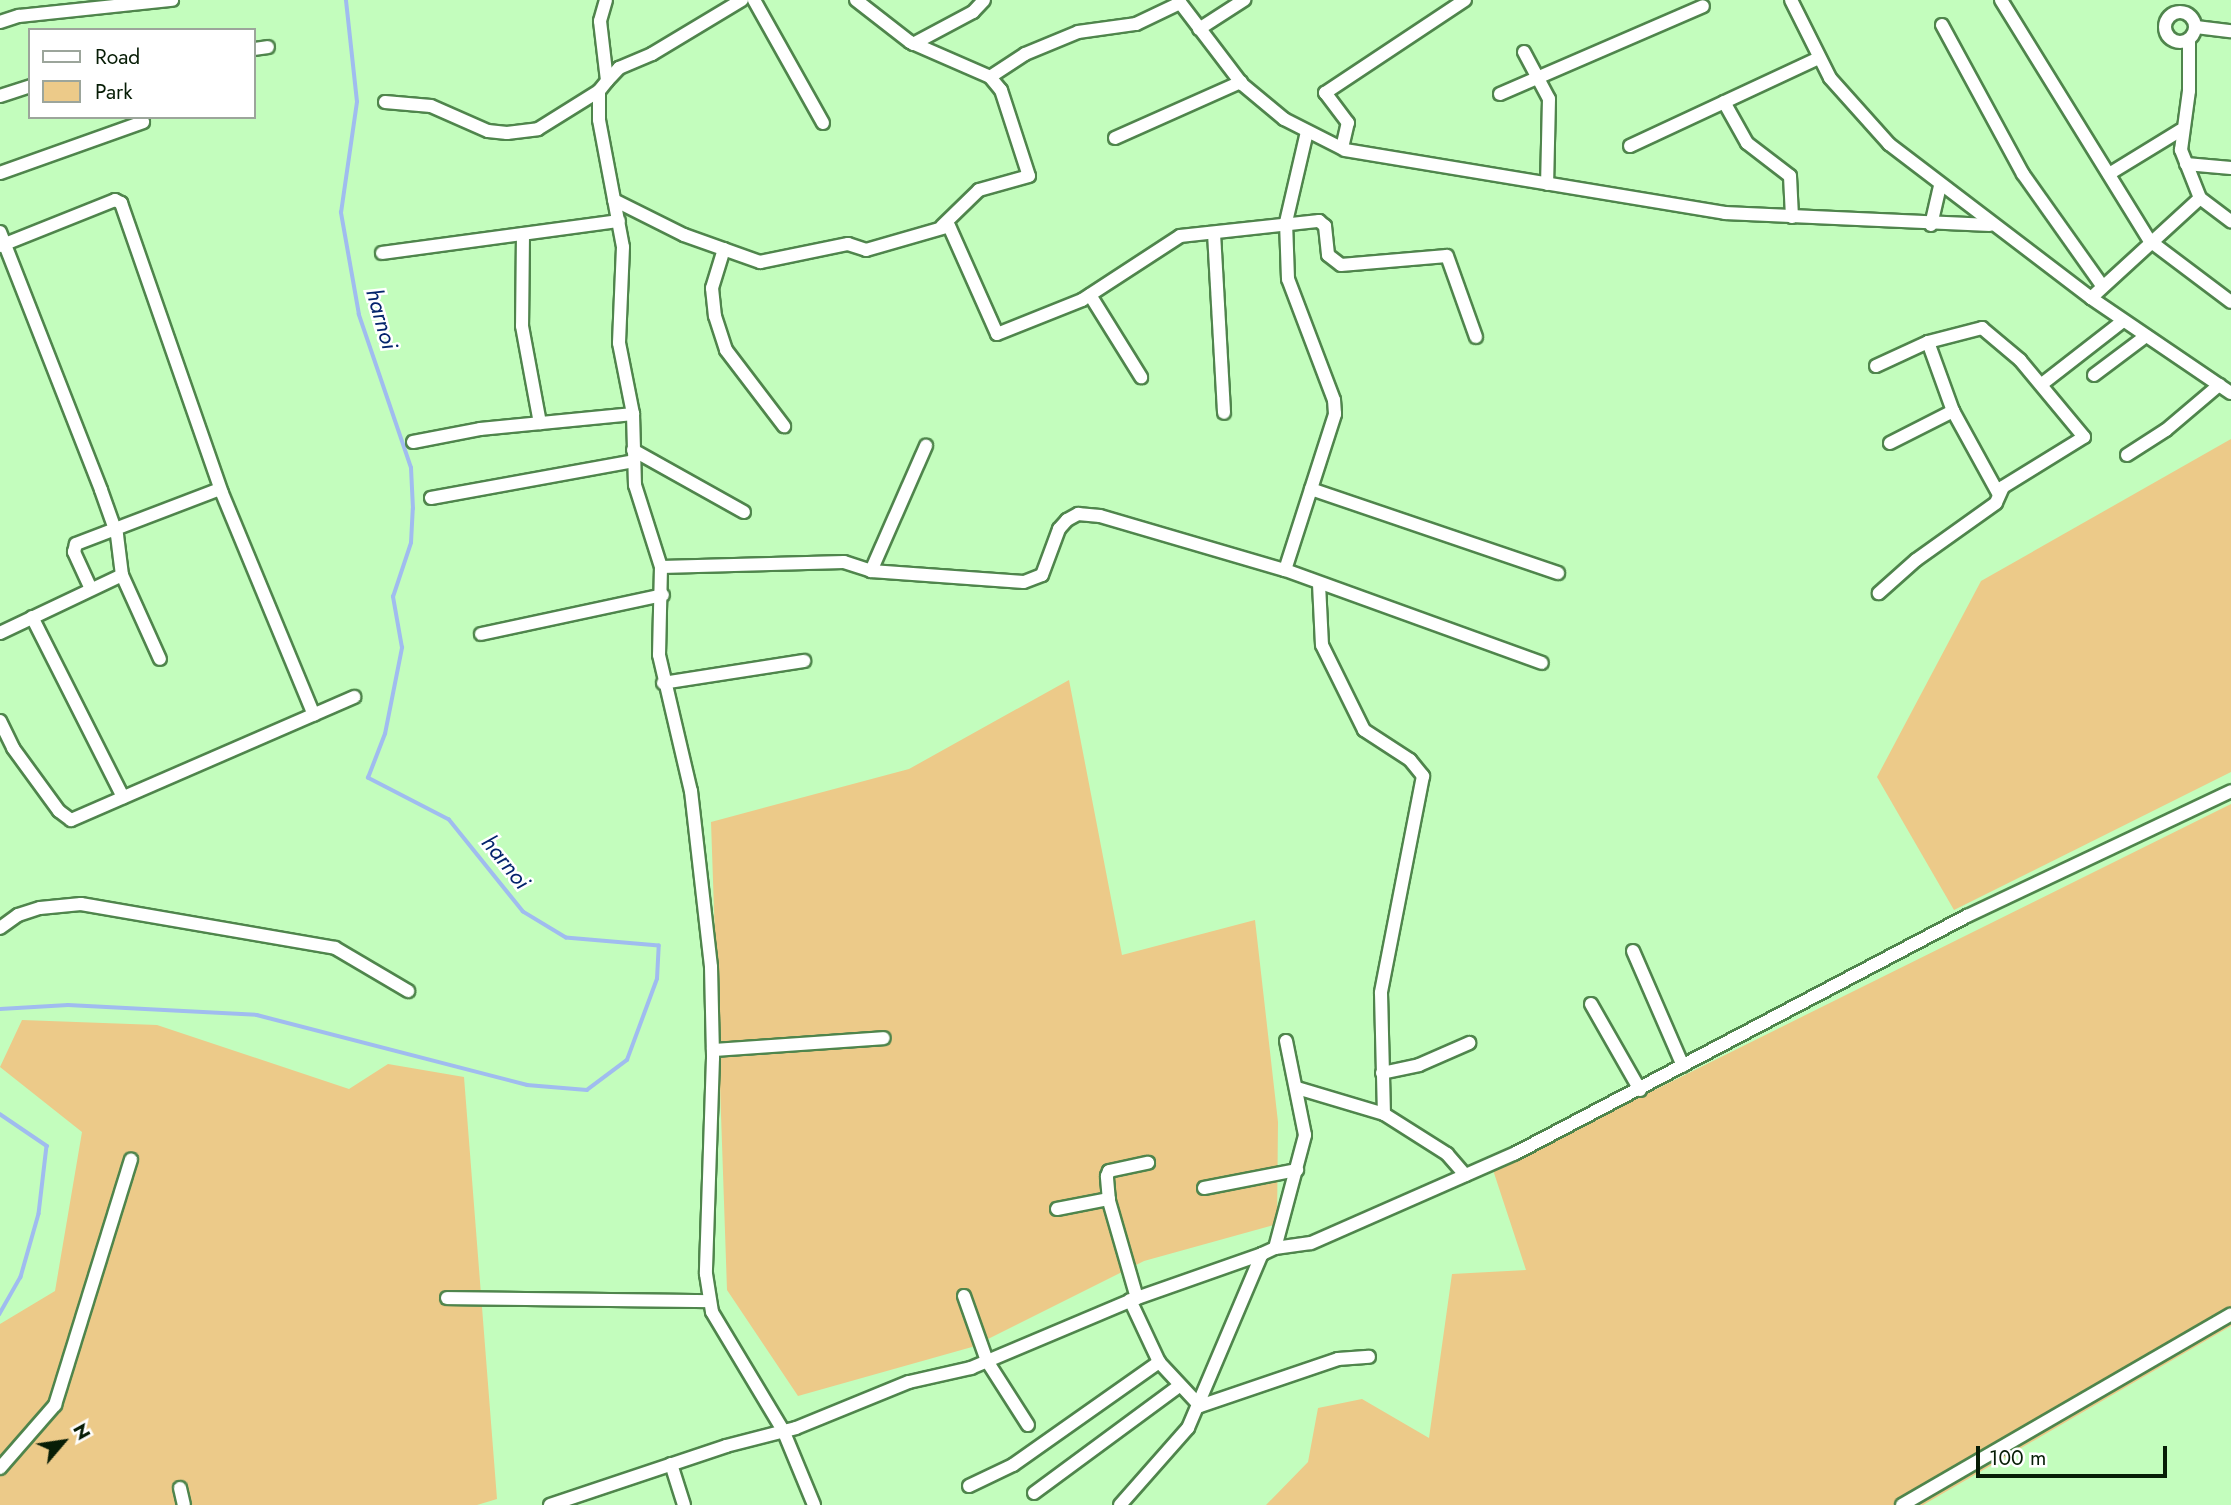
<!DOCTYPE html>
<html>
<head>
<meta charset="utf-8">
<style>
  body { margin:0 }
  #map { position:relative; width:2231px; height:1505px; overflow:hidden; background:#c3fdbd; font-family:Jost,sans-serif }
  div>[style] { position:absolute }
  [style*='--x'] { left:calc(var(--x)*1px); top:calc(var(--y)*1px); width:calc(var(--w)*1px); rotate:calc(var(--a)*1deg) }
  .green>* { inset:0; background:#ecca89 }
  .stream>* { height:3.5px; margin:-1.75px; padding:0 1.75px; transform-origin:1.75px; border-radius:1.75px; background:#a0bcef }
  .roads { filter:drop-shadow(2px 0 #4f854c) drop-shadow(-2px 0 #4f854c) drop-shadow(0 2px #4f854c) drop-shadow(0 -2px #4f854c) }
  .minor>* { height:12px; margin:-6px; padding:0 6px; transform-origin:6px; border-radius:6px; background:#fff }
  .minor>.ring { margin:-6px; padding:0; box-sizing:content-box; background:none; border:12px solid #fff; border-radius:50% }
  span { translate:-50% -50%; white-space:nowrap; text-align:center; line-height:1.15; -webkit-text-stroke:5px #fff; paint-order:stroke }
  .water-label { font-size:23px; color:#04246c; font-style:italic }
  .legend { position:absolute; left:28px; top:28px; width:228px; height:91px; box-sizing:border-box; background:#fff; border:2px solid #9ca59b; margin:0; padding:9px 12px; list-style:none; font-size:21px; color:#071d06 }
  .legend li { display:flex; align-items:center; gap:14px; height:35px }
  .legend b { width:35px; border:2px solid #9ca59b }
  .north { position:absolute; left:28px; top:1407px; width:70px; height:70px; -webkit-text-stroke:5px #fff; paint-order:stroke; rotate:61deg; font-size:19px; font-weight:700; line-height:28px; text-align:center; color:#071d06 }
  .north::after { content:''; display:block; margin:auto; width:24px; height:32px; background:#071d06; clip-path:polygon(50% 0,100% 100%,50% 72%,0 100%) }
  .scale { position:absolute; left:1976px; top:1446px; width:191px; height:32px; box-sizing:border-box; border:4px solid #071d06; border-top:0; padding-left:9px; font-size:21px; line-height:24px; white-space:nowrap; color:#071d06; -webkit-text-stroke:5px #fff; paint-order:stroke }
</style>
</head>
<body>
<div id="map">
  <div class="green">
    <div style="clip-path:polygon(2231px 439px,2231px 772px,1954px 910px,1877px 777px,1981px 581px)"></div>
    <div style="clip-path:polygon(1069px 680px,1122px 955px,1255px 920px,1278px 1122px,1277px 1224px,1144px 1261px,972px 1347px,798px 1396px,727px 1290px,711px 822px,909px 769px)"></div>
    <div style="clip-path:polygon(2231px 804px,2231px 1326px,1923px 1505px,1266px 1505px,1308px 1462px,1318px 1408px,1362px 1399px,1429px 1438px,1452px 1274px,1526px 1270px,1493px 1170px)"></div>
    <div style="clip-path:polygon(22px 1020px,157px 1025px,349px 1089px,388px 1064px,464px 1077px,497px 1499px,477px 1505px,0 1505px,0 1324px,55px 1291px,82px 1132px,0 1067px)"></div>
  </div>
  <div class="stream">
    <div style="--x:0;--y:1009;--w:68;--a:-3.4"></div>
    <div style="--x:68;--y:1005;--w:189;--a:3"></div>
    <div style="--x:257;--y:1015;--w:279;--a:14.5"></div>
    <div style="--x:527;--y:1085;--w:60;--a:4.8"></div>
    <div style="--x:587;--y:1090;--w:50;--a:-36.9"></div>
    <div style="--x:627;--y:1060;--w:86;--a:-69.7"></div>
    <div style="--x:657;--y:979;--w:33;--a:-87"></div>
    <div style="--x:659;--y:946;--w:93;--a:-175.1"></div>
    <div style="--x:566;--y:938;--w:50;--a:-148.8"></div>
    <div style="--x:523;--y:912;--w:118;--a:-128.8"></div>
    <div style="--x:449;--y:820;--w:91;--a:-152.6"></div>
    <div style="--x:368;--y:778;--w:47;--a:-68.9"></div>
    <div style="--x:385;--y:734;--w:88;--a:-78.8"></div>
    <div style="--x:402;--y:648;--w:52;--a:-100"></div>
    <div style="--x:393;--y:597;--w:57;--a:-71.6"></div>
    <div style="--x:411;--y:543;--w:34;--a:-87"></div>
    <div style="--x:413;--y:509;--w:41;--a:-92.8"></div>
    <div style="--x:411;--y:468;--w:162;--a:-108.8"></div>
    <div style="--x:359;--y:315;--w:104;--a:-100"></div>
    <div style="--x:341;--y:213;--w:112;--a:-81.8"></div>
    <div style="--x:357;--y:102;--w:103;--a:-96.2"></div>
    <div style="--x:0;--y:1114;--w:57;--a:34.2"></div>
    <div style="--x:47;--y:1146;--w:68;--a:96.7"></div>
    <div style="--x:39;--y:1214;--w:66;--a:105.9"></div>
    <div style="--x:21;--y:1277;--w:43;--a:119.6"></div>
  </div>
  <div class="roads">
    <div class="minor">
      <div style="--x:606;--y:0;--w:22;--a:106"></div>
      <div style="--x:600;--y:21;--w:60;--a:83.3"></div>
      <div style="--x:607;--y:81;--w:13;--a:129"></div>
      <div style="--x:599;--y:91;--w:29;--a:90"></div>
      <div style="--x:599;--y:120;--w:129;--a:79.3"></div>
      <div style="--x:623;--y:247;--w:96;--a:92.4"></div>
      <div style="--x:619;--y:343;--w:72;--a:78.8"></div>
      <div style="--x:633;--y:414;--w:71;--a:88.4"></div>
      <div style="--x:635;--y:485;--w:86;--a:72.4"></div>
      <div style="--x:661;--y:567;--w:88;--a:91.3"></div>
      <div style="--x:659;--y:655;--w:140;--a:76.8"></div>
      <div style="--x:691;--y:791;--w:177;--a:83.5"></div>
      <div style="--x:711;--y:967;--w:91;--a:88.7"></div>
      <div style="--x:713;--y:1058;--w:216;--a:91.9"></div>
      <div style="--x:706;--y:1274;--w:38;--a:81"></div>
      <div style="--x:712;--y:1312;--w:138;--a:59"></div>
      <div style="--x:783;--y:1430;--w:81;--a:67.5"></div>
      <div style="--x:754;--y:0;--w:141;--a:60.7"></div>
      <div style="--x:856;--y:0;--w:68;--a:37.9"></div>
      <div style="--x:910;--y:42;--w:87;--a:23.6"></div>
      <div style="--x:990;--y:77;--w:17;--a:50"></div>
      <div style="--x:1001;--y:90;--w:90;--a:72"></div>
      <div style="--x:1029;--y:176;--w:52;--a:164.4"></div>
      <div style="--x:979;--y:190;--w:52;--a:135.8"></div>
      <div style="--x:1178;--y:0;--w:106;--a:52.7"></div>
      <div style="--x:1242;--y:84;--w:55;--a:39.8"></div>
      <div style="--x:1284;--y:119;--w:68;--a:26.9"></div>
      <div style="--x:1345;--y:150;--w:385;--a:9.4"></div>
      <div style="--x:1725;--y:213;--w:265;--a:2.6"></div>
      <div style="--x:1791;--y:0;--w:87;--a:63.4"></div>
      <div style="--x:1830;--y:78;--w:89;--a:48.2"></div>
      <div style="--x:1889;--y:144;--w:254;--a:37.3"></div>
      <div style="--x:2091;--y:298;--w:169;--a:34.2"></div>
      <div style="--x:2001;--y:0;--w:283;--a:58.3"></div>
      <div style="--x:2150;--y:241;--w:101;--a:37"></div>
      <div class="ring" style="left:2165px;top:12px;width:18px;height:18px"></div>
      <div style="--x:0;--y:22;--w:20;--a:-18"></div>
      <div style="--x:19;--y:16;--w:154;--a:-6"></div>
      <div style="--x:1942;--y:25;--w:170;--a:61.5"></div>
      <div style="--x:2023;--y:174;--w:135;--a:54.7"></div>
      <div style="--x:2196;--y:27;--w:35;--a:7"></div>
      <div style="--x:1199;--y:29;--w:54;--a:-32.8"></div>
      <div style="--x:913;--y:44;--w:68;--a:-28.1"></div>
      <div style="--x:973;--y:12;--w:16;--a:-47"></div>
      <div style="--x:254;--y:49;--w:14;--a:-8"></div>
      <div style="--x:1524;--y:52;--w:53;--a:62"></div>
      <div style="--x:1549;--y:99;--w:85;--a:91.3"></div>
      <div style="--x:990;--y:77;--w:42;--a:-33.3"></div>
      <div style="--x:1025;--y:54;--w:57;--a:-22.5"></div>
      <div style="--x:1078;--y:32;--w:59;--a:-7.9"></div>
      <div style="--x:1136;--y:24;--w:49;--a:-25.5"></div>
      <div style="--x:607;--y:81;--w:18;--a:-47"></div>
      <div style="--x:619;--y:68;--w:36;--a:-23"></div>
      <div style="--x:652;--y:54;--w:105;--a:-31"></div>
      <div style="--x:1500;--y:94;--w:221;--a:-23.4"></div>
      <div style="--x:0;--y:96;--w:32;--a:-18"></div>
      <div style="--x:385;--y:102;--w:46;--a:5"></div>
      <div style="--x:431;--y:106;--w:62;--a:23.7"></div>
      <div style="--x:488;--y:131;--w:19;--a:6"></div>
      <div style="--x:507;--y:133;--w:31;--a:-7"></div>
      <div style="--x:538;--y:129;--w:72;--a:-31.9"></div>
      <div style="--x:1724;--y:102;--w:47;--a:60.7"></div>
      <div style="--x:1747;--y:143;--w:54;--a:37.5"></div>
      <div style="--x:1790;--y:176;--w:41;--a:87.2"></div>
      <div style="--x:1115;--y:138;--w:138;--a:-24"></div>
      <div style="--x:1630;--y:146;--w:208;--a:-25"></div>
      <div style="--x:1342;--y:148;--w:26;--a:-77"></div>
      <div style="--x:1348;--y:123;--w:38;--a:-127"></div>
      <div style="--x:1325;--y:93;--w:168;--a:-33.6"></div>
      <div style="--x:2186;--y:164;--w:45;--a:5.1"></div>
      <div style="--x:0;--y:173;--w:152;--a:-19.6"></div>
      <div style="--x:2109;--y:174;--w:84;--a:-31.4"></div>
      <div style="--x:2200;--y:198;--w:39;--a:37"></div>
      <div style="--x:614;--y:200;--w:78;--a:26.6"></div>
      <div style="--x:684;--y:235;--w:81;--a:19.6"></div>
      <div style="--x:760;--y:262;--w:90;--a:-11.6"></div>
      <div style="--x:848;--y:244;--w:19;--a:18"></div>
      <div style="--x:866;--y:250;--w:86;--a:-16.1"></div>
      <div style="--x:949;--y:226;--w:118;--a:66"></div>
      <div style="--x:997;--y:334;--w:92;--a:-21.8"></div>
      <div style="--x:1082;--y:300;--w:117;--a:-33.1"></div>
      <div style="--x:1180;--y:236;--w:140;--a:-6.2"></div>
      <div style="--x:1319;--y:221;--w:8;--a:40"></div>
      <div style="--x:1325;--y:226;--w:29;--a:84"></div>
      <div style="--x:1328;--y:255;--w:16;--a:38"></div>
      <div style="--x:1341;--y:265;--w:106;--a:-4.9"></div>
      <div style="--x:1447;--y:256;--w:86;--a:70.3"></div>
      <div style="--x:1931;--y:225;--w:40;--a:-77"></div>
      <div style="--x:0;--y:232;--w:277;--a:68.6"></div>
      <div style="--x:101;--y:490;--w:48;--a:70.4"></div>
      <div style="--x:117;--y:535;--w:40;--a:82.9"></div>
      <div style="--x:122;--y:575;--w:92;--a:65.7"></div>
      <div style="--x:1214;--y:233;--w:180;--a:86.8"></div>
      <div style="--x:523;--y:234;--w:92;--a:90.6"></div>
      <div style="--x:522;--y:326;--w:99;--a:79.5"></div>
      <div style="--x:0;--y:246;--w:124;--a:-21.8"></div>
      <div style="--x:115;--y:200;--w:7;--a:27"></div>
      <div style="--x:121;--y:203;--w:307;--a:70.8"></div>
      <div style="--x:222;--y:493;--w:240;--a:67.5"></div>
      <div style="--x:724;--y:249;--w:41;--a:107.1"></div>
      <div style="--x:712;--y:288;--w:28;--a:84"></div>
      <div style="--x:715;--y:316;--w:36;--a:72"></div>
      <div style="--x:726;--y:350;--w:96;--a:52.7"></div>
      <div style="--x:382;--y:253;--w:239;--a:-7.7"></div>
      <div style="--x:1090;--y:295;--w:97;--a:58.1"></div>
      <div style="--x:2091;--y:298;--w:148;--a:-42.5"></div>
      <div style="--x:2200;--y:198;--w:52;--a:-111.6"></div>
      <div style="--x:2181;--y:150;--w:60;--a:-82.3"></div>
      <div style="--x:2189;--y:91;--w:51;--a:-90"></div>
      <div style="--x:1928;--y:342;--w:73;--a:70.1"></div>
      <div style="--x:1953;--y:411;--w:94;--a:61.2"></div>
      <div style="--x:1876;--y:366;--w:57;--a:-24.8"></div>
      <div style="--x:1928;--y:342;--w:56;--a:-14.5"></div>
      <div style="--x:1982;--y:328;--w:50;--a:40.1"></div>
      <div style="--x:2020;--y:360;--w:100;--a:50.3"></div>
      <div style="--x:2084;--y:437;--w:95;--a:148.3"></div>
      <div style="--x:2003;--y:487;--w:17;--a:114"></div>
      <div style="--x:1996;--y:503;--w:98;--a:144.5"></div>
      <div style="--x:1916;--y:560;--w:50;--a:138.3"></div>
      <div style="--x:2094;--y:375;--w:65;--a:-36.9"></div>
      <div style="--x:2042;--y:384;--w:103;--a:-37.9"></div>
      <div style="--x:413;--y:442;--w:68;--a:-11"></div>
      <div style="--x:480;--y:429;--w:154;--a:-5.6"></div>
      <div style="--x:1890;--y:443;--w:71;--a:-26.9"></div>
      <div style="--x:633;--y:450;--w:127;--a:29.2"></div>
      <div style="--x:2127;--y:455;--w:46;--a:-32.7"></div>
      <div style="--x:2166;--y:430;--w:70;--a:-40.3"></div>
      <div style="--x:1311;--y:489;--w:261;--a:18.8"></div>
      <div style="--x:431;--y:498;--w:206;--a:-10.3"></div>
      <div style="--x:661;--y:567;--w:183;--a:-1.6"></div>
      <div style="--x:844;--y:562;--w:28;--a:18"></div>
      <div style="--x:871;--y:571;--w:153;--a:4.1"></div>
      <div style="--x:1024;--y:582;--w:19;--a:-21"></div>
      <div style="--x:1042;--y:575;--w:49;--a:-69.7"></div>
      <div style="--x:1059;--y:529;--w:12;--a:-48"></div>
      <div style="--x:1067;--y:520;--w:13;--a:-29"></div>
      <div style="--x:1078;--y:514;--w:22;--a:5"></div>
      <div style="--x:1100;--y:516;--w:193;--a:16.3"></div>
      <div style="--x:1285;--y:570;--w:273;--a:19.9"></div>
      <div style="--x:1285;--y:570;--w:164;--a:-72.2"></div>
      <div style="--x:1335;--y:414;--w:14;--a:-94"></div>
      <div style="--x:1334;--y:400;--w:129;--a:-110.8"></div>
      <div style="--x:1288;--y:279;--w:57;--a:-92"></div>
      <div style="--x:1286;--y:222;--w:92;--a:-76.9"></div>
      <div style="--x:871;--y:571;--w:137;--a:-66.3"></div>
      <div style="--x:1319;--y:584;--w:61;--a:87.2"></div>
      <div style="--x:1322;--y:645;--w:95;--a:63.7"></div>
      <div style="--x:1364;--y:730;--w:55;--a:33.1"></div>
      <div style="--x:1410;--y:760;--w:21;--a:51"></div>
      <div style="--x:1423;--y:776;--w:221;--a:101"></div>
      <div style="--x:1381;--y:993;--w:121;--a:88.6"></div>
      <div style="--x:91;--y:589;--w:41;--a:-114.7"></div>
      <div style="--x:74;--y:552;--w:8;--a:-76"></div>
      <div style="--x:76;--y:544;--w:154;--a:-20.9"></div>
      <div style="--x:32;--y:617;--w:202;--a:63.2"></div>
      <div style="--x:0;--y:633;--w:135;--a:-25.4"></div>
      <div style="--x:481;--y:634;--w:186;--a:-12.1"></div>
      <div style="--x:663;--y:683;--w:143;--a:-8.9"></div>
      <div style="--x:0;--y:721;--w:30;--a:64"></div>
      <div style="--x:13;--y:748;--w:78;--a:53.9"></div>
      <div style="--x:59;--y:811;--w:15;--a:37"></div>
      <div style="--x:71;--y:820;--w:309;--a:-23.5"></div>
      <div style="--x:0;--y:928;--w:22;--a:-36"></div>
      <div style="--x:18;--y:915;--w:23;--a:-18"></div>
      <div style="--x:40;--y:908;--w:41;--a:-5.6"></div>
      <div style="--x:81;--y:904;--w:258;--a:9.8"></div>
      <div style="--x:335;--y:948;--w:85;--a:30.5"></div>
      <div style="--x:1633;--y:951;--w:125;--a:66.5"></div>
      <div style="--x:1591;--y:1004;--w:99;--a:60.3"></div>
      <div style="--x:713;--y:1050;--w:171;--a:-4"></div>
      <div style="--x:1382;--y:1073;--w:38;--a:-12"></div>
      <div style="--x:1419;--y:1065;--w:55;--a:-23.7"></div>
      <div style="--x:1297;--y:1088;--w:91;--a:16.6"></div>
      <div style="--x:1384;--y:1114;--w:75;--a:32.4"></div>
      <div style="--x:1447;--y:1154;--w:28;--a:49"></div>
      <div style="--x:1204;--y:1188;--w:95;--a:-11"></div>
      <div style="--x:1057;--y:1209;--w:53;--a:-10.9"></div>
      <div style="--x:1275;--y:1248;--w:117;--a:-75.1"></div>
      <div style="--x:1305;--y:1135;--w:96;--a:-101.4"></div>
      <div style="--x:964;--y:1296;--w:69;--a:70.5"></div>
      <div style="--x:987;--y:1361;--w:76;--a:57.4"></div>
      <div style="--x:447;--y:1298;--w:263;--a:0.7"></div>
      <div style="--x:1137;--y:1298;--w:101;--a:-106.1"></div>
      <div style="--x:1109;--y:1201;--w:25;--a:-95"></div>
      <div style="--x:1107;--y:1176;--w:5;--a:-68"></div>
      <div style="--x:1109;--y:1171;--w:40;--a:-12"></div>
      <div style="--x:1130;--y:1300;--w:68;--a:64.9"></div>
      <div style="--x:1159;--y:1362;--w:60;--a:47"></div>
      <div style="--x:1200;--y:1406;--w:146;--a:-18.8"></div>
      <div style="--x:1338;--y:1359;--w:31;--a:-4"></div>
      <div style="--x:671;--y:1464;--w:43;--a:72.4"></div>
      <div style="--x:0;--y:1468;--w:84;--a:-48.9"></div>
      <div style="--x:55;--y:1405;--w:257;--a:-72.8"></div>
      <div style="--x:969;--y:1486;--w:49;--a:-25.5"></div>
      <div style="--x:1013;--y:1465;--w:179;--a:-35.2"></div>
      <div style="--x:180;--y:1488;--w:17;--a:77"></div>
      <div style="--x:1034;--y:1493;--w:180;--a:-36.4"></div>
      <div style="--x:550;--y:1505;--w:186;--a:-18.5"></div>
      <div style="--x:726;--y:1446;--w:72;--a:-14.4"></div>
      <div style="--x:796;--y:1428;--w:122;--a:-22.2"></div>
      <div style="--x:909;--y:1382;--w:64;--a:-12.7"></div>
      <div style="--x:971;--y:1368;--w:180;--a:-22.9"></div>
      <div style="--x:1137;--y:1298;--w:133;--a:-19.4"></div>
      <div style="--x:1120;--y:1505;--w:103;--a:-48.6"></div>
      <div style="--x:1188;--y:1428;--w:189;--a:-67"></div>
      <div style="--x:1262;--y:1254;--w:14;--a:-25"></div>
      <div style="--x:1275;--y:1248;--w:36;--a:-8"></div>
      <div style="--x:1311;--y:1243;--w:222;--a:-23.7"></div>
      <div style="--x:1514;--y:1154;--w:512;--a:-27.72"></div>
      <div style="--x:1967;--y:916;--w:292;--a:-25.3"></div>
      <div style="--x:1902;--y:1505;--w:380;--a:-30.1"></div>
    </div>
  </div>
  <div class="water-label">
    <span style="left:382px;top:319px;rotate:74deg">harnoi</span>
    <span style="left:506px;top:862px;rotate:51deg">harnoi</span>
  </div>
  <ul class="legend">
  <li><b style="height:9px;background:#fff"></b>Road</li>
  <li><b style="height:19px;background:#ecca89"></b>Park</li>
  </ul>
  <div class="north">N</div>
  <div class="scale">100 m</div>
</div>
</body>
</html>
